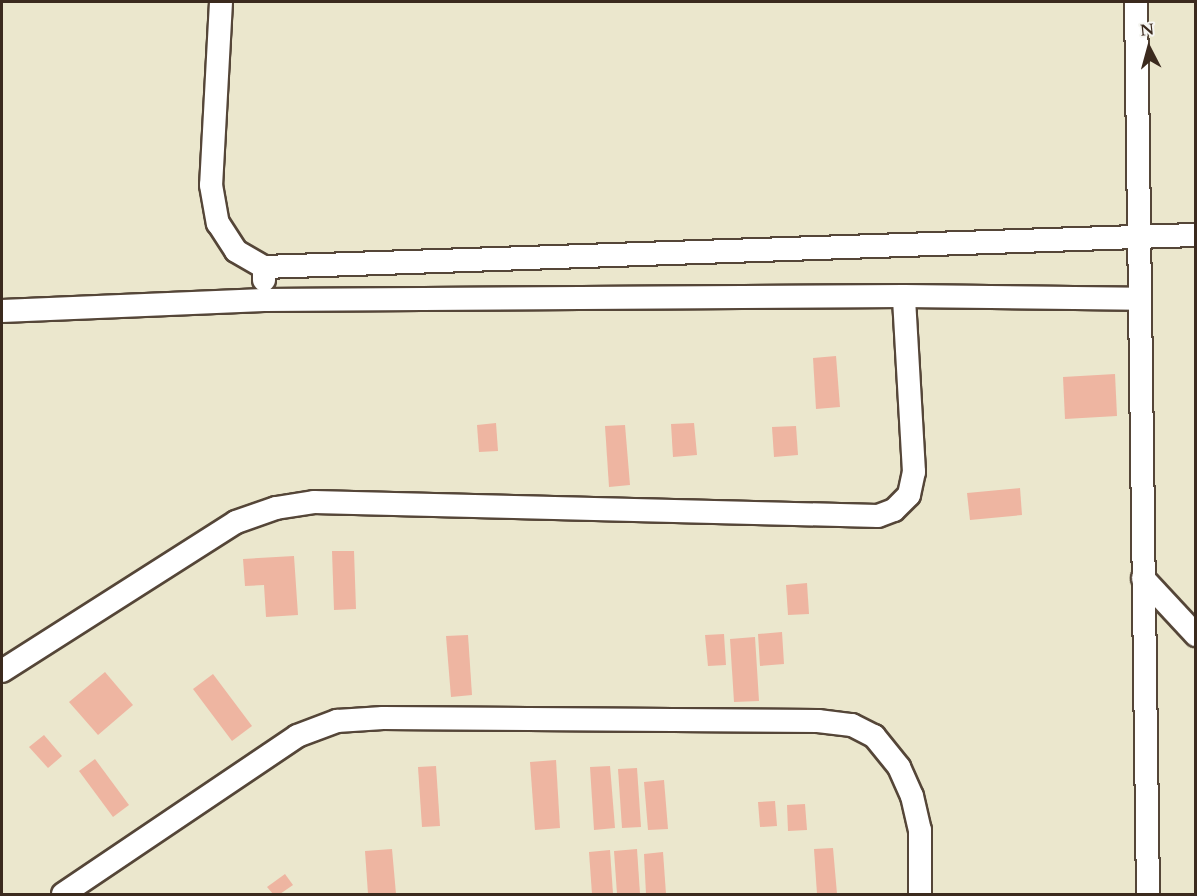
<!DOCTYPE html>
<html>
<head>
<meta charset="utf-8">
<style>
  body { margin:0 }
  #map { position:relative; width:1197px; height:896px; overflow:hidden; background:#ebe7cd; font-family:Cardo,serif }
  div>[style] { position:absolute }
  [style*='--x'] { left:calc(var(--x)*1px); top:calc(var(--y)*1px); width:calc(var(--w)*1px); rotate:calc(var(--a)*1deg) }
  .building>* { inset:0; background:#eeb5a1 }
  .roads { filter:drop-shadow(2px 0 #554638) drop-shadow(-2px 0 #554638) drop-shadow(0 2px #554638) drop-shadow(0 -2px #554638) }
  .street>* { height:22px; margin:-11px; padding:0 11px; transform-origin:11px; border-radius:11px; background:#fff }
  span { translate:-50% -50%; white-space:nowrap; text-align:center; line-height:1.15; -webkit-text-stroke:5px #f6f6f2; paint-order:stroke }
  .frame { position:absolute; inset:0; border:3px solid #3b2a1e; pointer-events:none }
  .north { position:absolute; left:1119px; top:18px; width:60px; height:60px; -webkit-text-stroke:4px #f6f6f2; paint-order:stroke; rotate:354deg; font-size:16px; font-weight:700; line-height:24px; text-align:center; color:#3b2a1e }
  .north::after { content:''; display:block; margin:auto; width:21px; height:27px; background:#3b2a1e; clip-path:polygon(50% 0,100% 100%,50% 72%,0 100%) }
</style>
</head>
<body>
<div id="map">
  <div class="building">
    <div style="clip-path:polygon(836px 356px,840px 407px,816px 409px,813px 358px)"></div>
    <div style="clip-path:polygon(1115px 374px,1117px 416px,1065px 419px,1063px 377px)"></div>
    <div style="clip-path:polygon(496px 423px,498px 451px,479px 452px,477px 425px)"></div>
    <div style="clip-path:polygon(694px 423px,697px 455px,673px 457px,671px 424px)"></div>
    <div style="clip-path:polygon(625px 425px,630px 485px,609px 487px,605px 426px)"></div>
    <div style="clip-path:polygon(796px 426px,798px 455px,774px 457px,772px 427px)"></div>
    <div style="clip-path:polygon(1020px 488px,1022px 515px,970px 520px,967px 493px)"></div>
    <div style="clip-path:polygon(332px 551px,354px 551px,356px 609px,334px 610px)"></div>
    <div style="clip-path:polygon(294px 556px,298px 615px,266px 617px,264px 585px,245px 586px,243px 559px)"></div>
    <div style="clip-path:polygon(807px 583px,809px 614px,788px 615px,786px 585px)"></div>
    <div style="clip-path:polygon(782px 632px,784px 664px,760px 666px,758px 634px)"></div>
    <div style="clip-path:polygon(724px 634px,726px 665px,708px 666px,705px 635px)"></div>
    <div style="clip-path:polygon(468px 635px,472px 695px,451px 697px,446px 636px)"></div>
    <div style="clip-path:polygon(755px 637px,759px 701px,734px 702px,730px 639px)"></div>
    <div style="clip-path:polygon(105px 672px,133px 705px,98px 735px,69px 702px)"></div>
    <div style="clip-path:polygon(213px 674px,252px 726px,232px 741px,193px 689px)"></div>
    <div style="clip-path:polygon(44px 735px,62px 756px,48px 768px,29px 747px)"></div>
    <div style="clip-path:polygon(95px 759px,129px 805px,113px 817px,79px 771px)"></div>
    <div style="clip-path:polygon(556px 760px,560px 828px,535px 830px,530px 762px)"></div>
    <div style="clip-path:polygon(436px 766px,440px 826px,422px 827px,418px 767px)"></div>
    <div style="clip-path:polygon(610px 766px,615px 828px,594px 830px,590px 767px)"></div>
    <div style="clip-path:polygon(637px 768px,641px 827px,622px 828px,618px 769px)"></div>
    <div style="clip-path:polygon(664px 780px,668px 829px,648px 830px,644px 782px)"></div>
    <div style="clip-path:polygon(775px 801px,777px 826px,760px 827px,758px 802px)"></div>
    <div style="clip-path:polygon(805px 804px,807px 830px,788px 831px,787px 805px)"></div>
    <div style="clip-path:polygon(833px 848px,837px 894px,817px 894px,814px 849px)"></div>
    <div style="clip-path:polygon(392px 849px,396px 894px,368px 894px,365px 851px)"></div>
    <div style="clip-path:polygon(637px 849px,640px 894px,617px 894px,614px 851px)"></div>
    <div style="clip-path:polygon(610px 850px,613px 894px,592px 894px,589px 852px)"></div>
    <div style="clip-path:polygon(663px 852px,666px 894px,646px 894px,644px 854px)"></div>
    <div style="clip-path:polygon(285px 874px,293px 885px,280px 894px,273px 894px,267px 887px)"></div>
  </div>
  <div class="roads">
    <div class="street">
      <div style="--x:221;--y:2;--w:183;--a:93.1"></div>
      <div style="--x:211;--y:185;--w:39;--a:80"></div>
      <div style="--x:218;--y:223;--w:33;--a:57"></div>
      <div style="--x:236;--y:251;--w:32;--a:30"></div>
      <div style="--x:264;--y:267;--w:13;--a:90"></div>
      <div style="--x:1136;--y:2;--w:892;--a:89.23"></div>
      <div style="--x:264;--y:267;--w:933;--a:-1.97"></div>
      <div style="--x:2;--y:311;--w:262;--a:-2.4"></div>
      <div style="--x:264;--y:300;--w:640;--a:-0.36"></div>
      <div style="--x:904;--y:296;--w:234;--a:0.7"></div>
      <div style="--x:1143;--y:578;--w:78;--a:47.1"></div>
      <div style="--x:2;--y:671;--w:277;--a:-32.5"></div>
      <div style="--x:236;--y:522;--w:42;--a:-19.3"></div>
      <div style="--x:276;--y:508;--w:38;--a:-9"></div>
      <div style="--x:314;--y:502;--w:564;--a:1.42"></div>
      <div style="--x:878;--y:516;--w:17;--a:-21"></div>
      <div style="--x:894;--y:510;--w:21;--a:-45"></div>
      <div style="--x:909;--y:495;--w:24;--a:-78"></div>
      <div style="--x:914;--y:472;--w:176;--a:-93.3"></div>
      <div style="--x:63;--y:894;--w:282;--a:-34"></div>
      <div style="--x:297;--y:736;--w:43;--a:-20.6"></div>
      <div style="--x:337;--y:721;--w:46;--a:-3.7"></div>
      <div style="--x:383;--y:718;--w:435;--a:0.4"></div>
      <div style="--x:818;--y:721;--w:34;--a:7"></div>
      <div style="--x:852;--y:725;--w:25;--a:27"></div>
      <div style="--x:874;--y:736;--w:40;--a:51"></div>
      <div style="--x:899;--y:767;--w:32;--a:66"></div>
      <div style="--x:912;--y:796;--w:35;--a:77"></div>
      <div style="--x:920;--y:830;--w:64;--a:90"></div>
    </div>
  </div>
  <div class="frame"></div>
  <div class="north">N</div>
</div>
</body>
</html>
